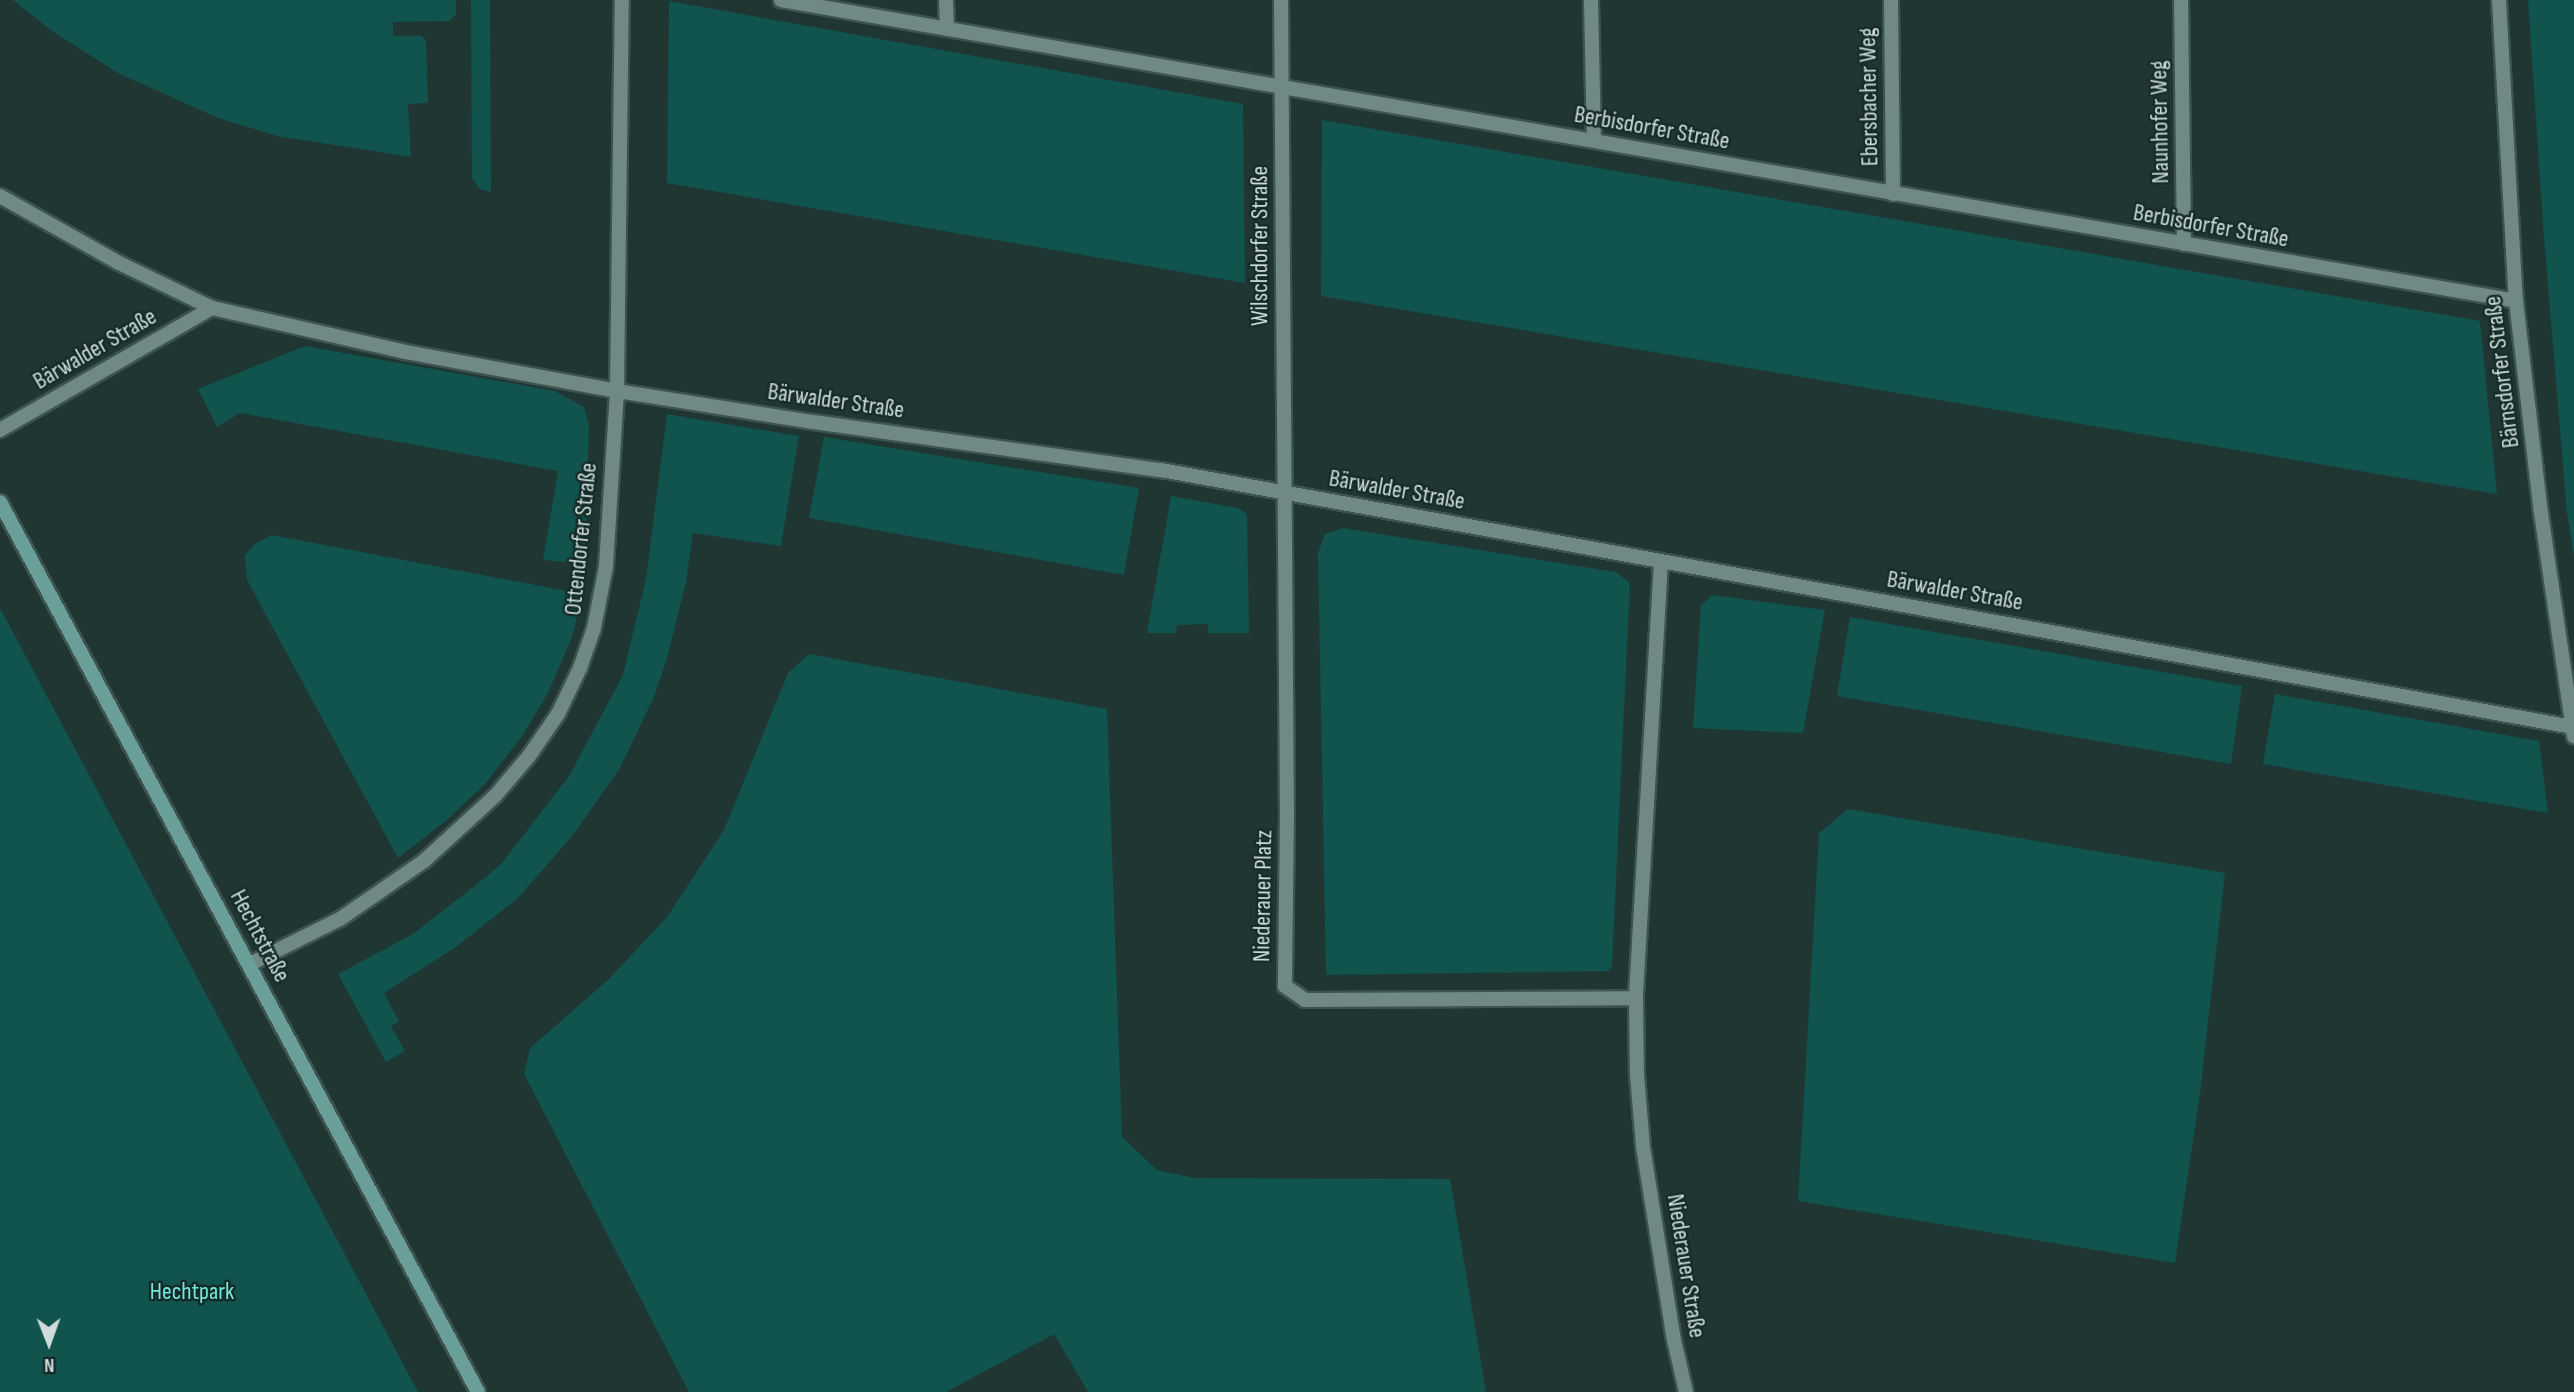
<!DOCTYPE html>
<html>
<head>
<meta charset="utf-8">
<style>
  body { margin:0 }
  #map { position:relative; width:2574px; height:1392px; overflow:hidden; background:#1f3633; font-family:"Sofia Sans Condensed",sans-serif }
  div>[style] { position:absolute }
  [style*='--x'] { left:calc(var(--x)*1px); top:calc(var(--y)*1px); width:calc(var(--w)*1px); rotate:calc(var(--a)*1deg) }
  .green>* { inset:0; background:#11534d }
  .roads { filter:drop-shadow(2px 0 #3e5250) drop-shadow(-2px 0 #3e5250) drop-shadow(0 2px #3e5250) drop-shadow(0 -2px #3e5250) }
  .street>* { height:14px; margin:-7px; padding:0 7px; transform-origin:7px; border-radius:7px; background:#708986 }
  .secondary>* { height:14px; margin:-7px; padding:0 7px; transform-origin:7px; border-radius:7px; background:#6a9e98 }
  span { translate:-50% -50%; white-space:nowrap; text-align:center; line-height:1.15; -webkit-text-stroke:5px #152c29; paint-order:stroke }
  .street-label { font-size:24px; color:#cedcda }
  .park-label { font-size:24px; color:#73ebdf }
  .north { position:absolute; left:14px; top:1308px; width:70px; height:70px; -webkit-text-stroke:5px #152c29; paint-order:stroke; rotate:179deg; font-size:19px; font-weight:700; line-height:28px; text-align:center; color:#cedcda }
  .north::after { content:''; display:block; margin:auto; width:24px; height:32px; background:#cedcda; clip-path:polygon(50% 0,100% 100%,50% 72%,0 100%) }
</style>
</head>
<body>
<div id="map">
  <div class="green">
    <div style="clip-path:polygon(13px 0,456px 0,456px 15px,449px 21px,393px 22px,393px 36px,421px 36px,426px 40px,428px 103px,408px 104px,411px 157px,277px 136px,218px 118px,118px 73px,52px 31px)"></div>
    <div style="clip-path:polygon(471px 0,490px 0,491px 192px,480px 189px,472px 178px)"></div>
    <div style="clip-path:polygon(2528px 0,2574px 0,2574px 557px,2567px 513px,2543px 225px)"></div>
    <div style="clip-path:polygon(669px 1px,1243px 104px,1245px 283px,667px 183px)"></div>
    <div style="clip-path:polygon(1322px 120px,2480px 321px,2497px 494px,1321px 296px)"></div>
    <div style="clip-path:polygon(305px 346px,555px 391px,584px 407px,589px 426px,585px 564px,543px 560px,558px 471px,240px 413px,217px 427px,198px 389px)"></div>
    <div style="clip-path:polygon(667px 414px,799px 436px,781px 546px,693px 533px,686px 582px,667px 659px,653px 699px,620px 768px,573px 835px,519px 897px,456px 947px,384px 993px,399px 1021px,391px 1026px,405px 1051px,386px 1062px,338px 974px,413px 934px,486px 877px,502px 863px,569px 776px,623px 675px,646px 579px)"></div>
    <div style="clip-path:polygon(824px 437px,1139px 488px,1124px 575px,809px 518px)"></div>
    <div style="clip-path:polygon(1171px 496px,1238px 508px,1247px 514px,1249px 633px,1208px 633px,1208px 624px,1177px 625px,1176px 633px,1147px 633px)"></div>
    <div style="clip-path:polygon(1343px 528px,1616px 572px,1630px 583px,1612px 966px,1608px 971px,1326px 975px,1318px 553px,1325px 534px)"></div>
    <div style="clip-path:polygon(272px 535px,583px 594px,572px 637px,549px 691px,523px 735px,485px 784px,447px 820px,398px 858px,247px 580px,245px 555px,255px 544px)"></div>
    <div style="clip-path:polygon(1712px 595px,1825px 610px,1803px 733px,1693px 728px,1701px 605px)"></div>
    <div style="clip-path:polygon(0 608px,365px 1292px,418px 1392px,0 1392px)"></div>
    <div style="clip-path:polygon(1850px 617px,2242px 686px,2231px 764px,1837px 696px)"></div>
    <div style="clip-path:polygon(809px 654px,1107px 709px,1122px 1137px,1157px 1170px,1194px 1178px,1450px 1179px,1486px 1392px,1088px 1392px,1054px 1334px,946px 1392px,689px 1392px,524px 1074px,530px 1048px,608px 980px,667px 917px,724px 830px,788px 673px)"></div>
    <div style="clip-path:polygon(2275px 694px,2539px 741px,2548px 813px,2263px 764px)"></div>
    <div style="clip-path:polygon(1848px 809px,2225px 873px,2200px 1093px,2175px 1263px,1798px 1201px,1819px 833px)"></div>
  </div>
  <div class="roads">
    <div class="street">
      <div style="--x:781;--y:0;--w:1761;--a:9.84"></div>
      <div style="--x:946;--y:0;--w:29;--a:88"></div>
      <div style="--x:1281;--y:0;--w:814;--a:89.58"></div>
      <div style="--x:1287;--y:814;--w:172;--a:90.7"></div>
      <div style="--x:1285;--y:986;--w:24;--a:35"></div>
      <div style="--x:1305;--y:1000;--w:331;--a:-0.3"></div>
      <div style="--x:1591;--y:0;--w:141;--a:88.8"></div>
      <div style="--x:1891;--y:0;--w:194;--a:89.4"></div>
      <div style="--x:2181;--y:0;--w:244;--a:89.3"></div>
      <div style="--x:2499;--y:0;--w:301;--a:86.8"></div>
      <div style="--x:2516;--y:301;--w:213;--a:83.3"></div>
      <div style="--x:2541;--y:513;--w:226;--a:81.6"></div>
      <div style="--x:0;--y:196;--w:134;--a:29.4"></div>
      <div style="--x:117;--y:262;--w:106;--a:25.8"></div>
      <div style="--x:212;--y:308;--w:245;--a:150.1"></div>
      <div style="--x:212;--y:308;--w:198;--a:12.8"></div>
      <div style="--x:405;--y:352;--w:216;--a:10.4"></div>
      <div style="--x:617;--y:391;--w:198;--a:9"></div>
      <div style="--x:813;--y:422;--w:351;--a:7.9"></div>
      <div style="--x:1161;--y:470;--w:1435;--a:10.32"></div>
      <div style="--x:1661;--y:561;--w:438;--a:93.3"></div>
      <div style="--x:1636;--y:998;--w:77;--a:89.3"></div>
      <div style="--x:1637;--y:1075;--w:72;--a:85.2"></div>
      <div style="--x:1643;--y:1147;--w:195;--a:80.9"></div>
      <div style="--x:1674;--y:1340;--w:53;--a:77"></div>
      <div style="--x:250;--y:964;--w:101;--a:-26.6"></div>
      <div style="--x:340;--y:919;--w:102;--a:-34.6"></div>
      <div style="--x:424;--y:861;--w:96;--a:-42.5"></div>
      <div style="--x:495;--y:796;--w:52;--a:-49.6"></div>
      <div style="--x:529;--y:756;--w:51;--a:-55.4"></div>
      <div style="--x:558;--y:714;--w:51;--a:-64.4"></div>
      <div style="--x:580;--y:668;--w:42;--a:-70.7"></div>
      <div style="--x:594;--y:628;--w:63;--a:-79"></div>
      <div style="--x:606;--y:566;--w:175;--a:-86.4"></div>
      <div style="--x:617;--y:391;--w:391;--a:-89.3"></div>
    </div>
    <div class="secondary">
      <div style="--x:0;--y:502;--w:1010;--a:61.76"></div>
    </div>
  </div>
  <div class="street-label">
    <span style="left:1869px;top:97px;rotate:-91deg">Ebersbacher Weg</span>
    <span style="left:2160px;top:122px;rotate:-91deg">Naunhofer Weg</span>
    <span style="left:1652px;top:128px;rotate:10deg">Berbisdorfer Straße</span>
    <span style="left:2211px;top:226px;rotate:10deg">Berbisdorfer Straße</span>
    <span style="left:1260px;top:246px;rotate:-90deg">Wilschdorfer Straße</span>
    <span style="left:95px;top:349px;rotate:-30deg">Bärwalder Straße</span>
    <span style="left:2502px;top:372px;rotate:-97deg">Bärnsdorfer Straße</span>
    <span style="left:836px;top:401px;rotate:8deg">Bärwalder Straße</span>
    <span style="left:1397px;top:490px;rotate:10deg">Bärwalder Straße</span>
    <span style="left:581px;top:539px;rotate:-84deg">Ottendorfer Straße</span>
    <span style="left:1955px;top:591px;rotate:10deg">Bärwalder Straße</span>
    <span style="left:1263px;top:896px;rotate:-89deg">Niederauer Platz</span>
    <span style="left:260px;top:936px;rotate:62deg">Hechtstraße</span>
    <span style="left:1686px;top:1266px;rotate:81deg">Niederauer Straße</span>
  </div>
  <div class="park-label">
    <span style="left:192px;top:1292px">Hechtpark</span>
  </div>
  <div class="north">N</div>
</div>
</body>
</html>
